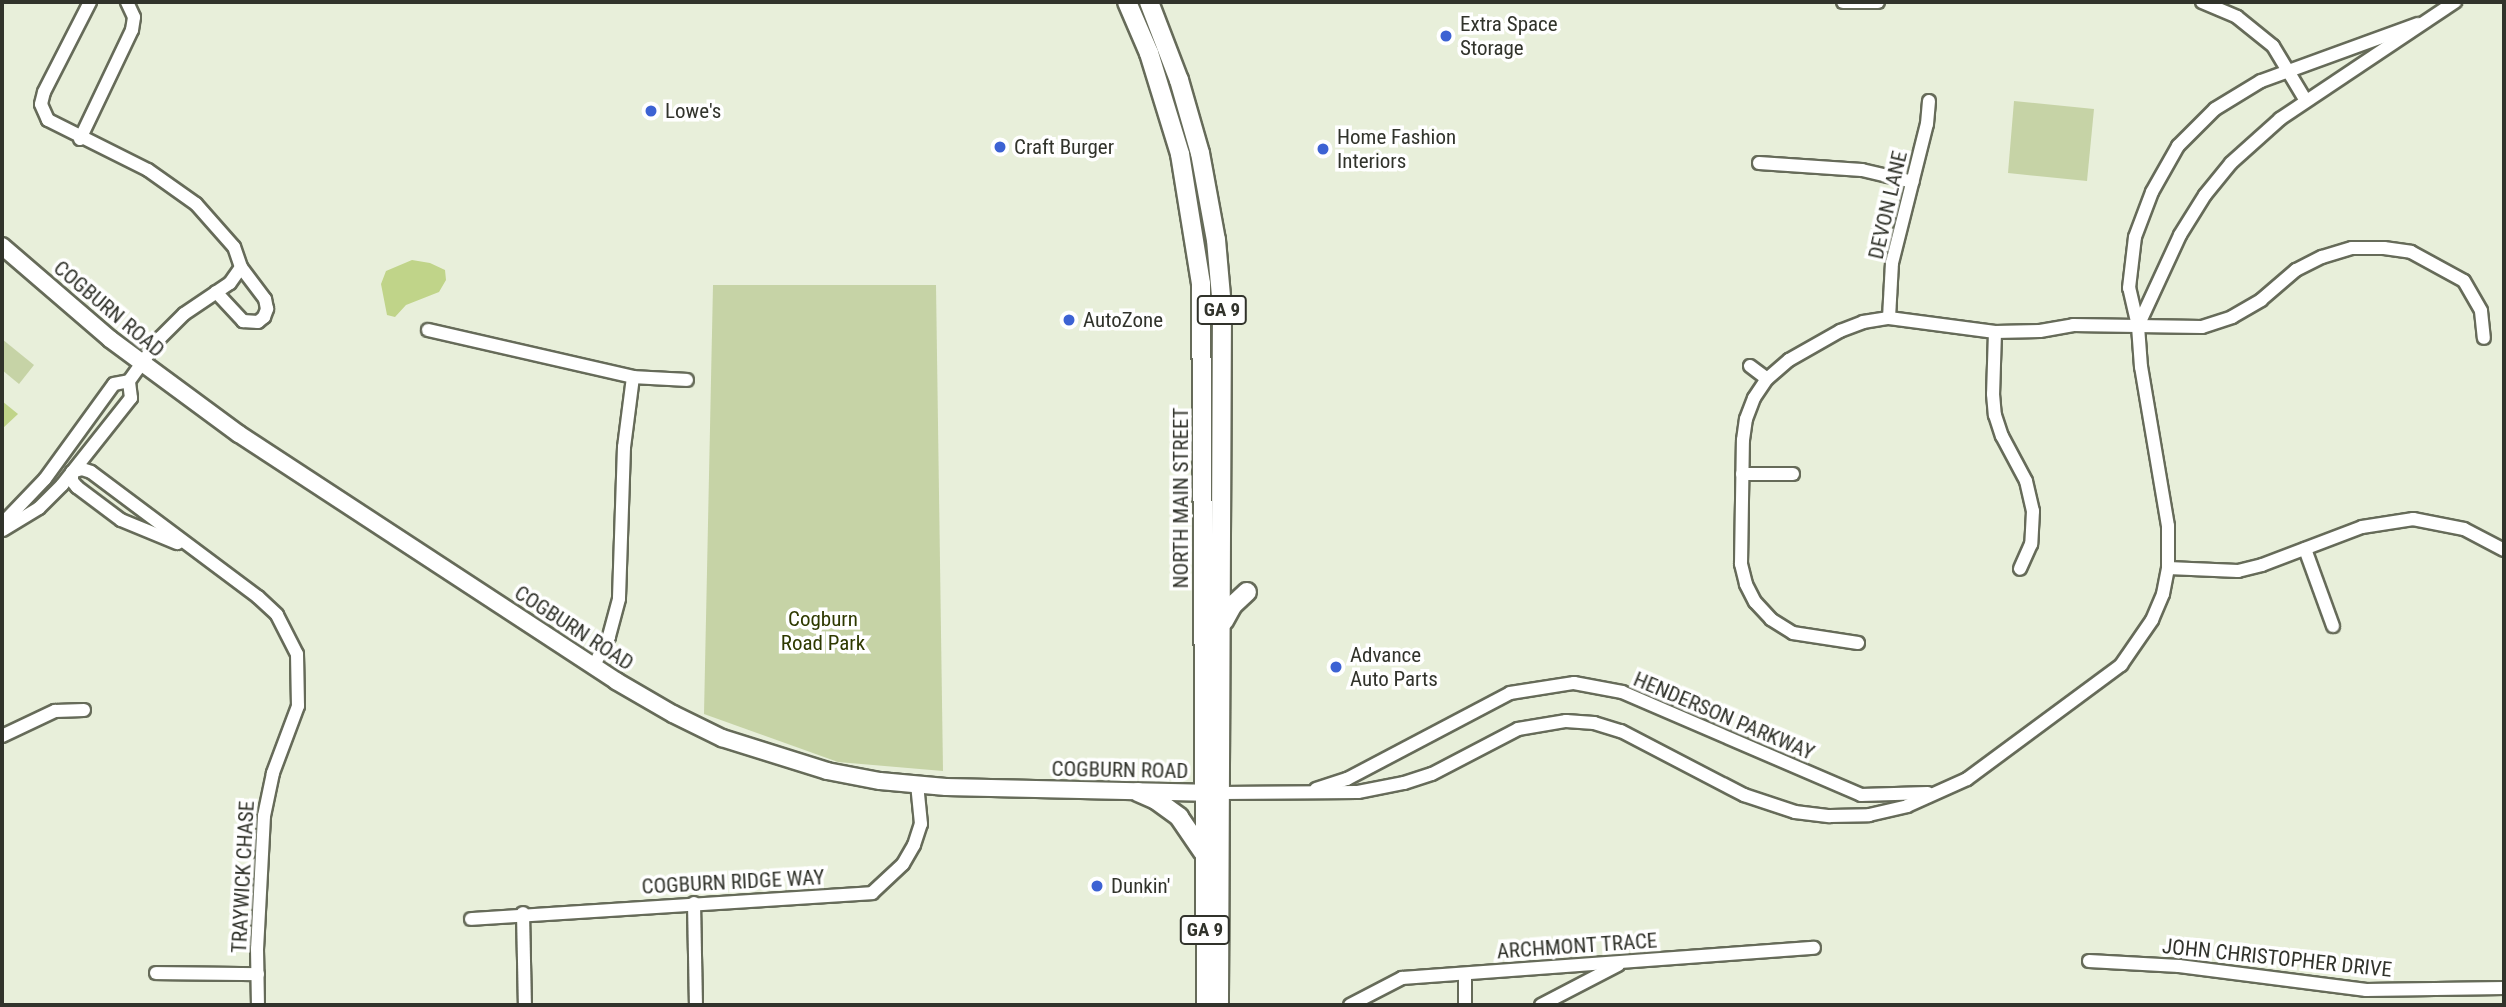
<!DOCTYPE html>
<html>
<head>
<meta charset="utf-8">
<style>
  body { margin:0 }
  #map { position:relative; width:2506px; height:1007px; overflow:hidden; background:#e8efda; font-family:"Roboto Condensed",sans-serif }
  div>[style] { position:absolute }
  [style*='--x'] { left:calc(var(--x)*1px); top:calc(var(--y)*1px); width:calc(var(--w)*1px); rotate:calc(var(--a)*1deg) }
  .green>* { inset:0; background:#c6d3a6 }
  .water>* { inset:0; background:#c0d489 }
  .roads { filter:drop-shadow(2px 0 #666b59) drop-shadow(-2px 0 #666b59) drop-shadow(0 2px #666b59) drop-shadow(0 -2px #666b59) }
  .street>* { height:12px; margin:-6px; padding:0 6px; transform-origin:6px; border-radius:6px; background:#fff }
  .secondary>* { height:16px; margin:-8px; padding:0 8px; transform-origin:8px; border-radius:8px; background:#fff }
  .primary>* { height:18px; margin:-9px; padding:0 9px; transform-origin:9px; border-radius:9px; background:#fff }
  .dots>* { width:19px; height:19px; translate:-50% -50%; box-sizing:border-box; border:4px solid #fff; border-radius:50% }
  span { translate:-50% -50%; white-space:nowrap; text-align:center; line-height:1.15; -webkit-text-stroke:7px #fff; paint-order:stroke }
  .shield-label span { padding:2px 5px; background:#fff; border:2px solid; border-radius:5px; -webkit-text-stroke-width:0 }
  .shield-label { font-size:19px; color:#31332b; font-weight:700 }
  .poi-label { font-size:21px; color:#31332b }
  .left { translate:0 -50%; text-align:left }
  .street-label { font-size:21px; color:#31332b }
  .park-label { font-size:21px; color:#2e3900 }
  .frame { position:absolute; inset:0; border:4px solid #31332b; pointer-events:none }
</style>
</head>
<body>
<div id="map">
  <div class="green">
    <div style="clip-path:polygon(2014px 101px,2094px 109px,2087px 181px,2008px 173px)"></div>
    <div style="clip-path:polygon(713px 285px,936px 285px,943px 771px,838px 762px,704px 714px)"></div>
    <div style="clip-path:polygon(2px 339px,34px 365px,19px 384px,2px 370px)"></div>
  </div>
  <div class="water">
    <div style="clip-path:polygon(412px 260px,430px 263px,445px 270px,446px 280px,439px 292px,406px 305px,395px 317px,387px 315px,381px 284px,386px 271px)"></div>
    <div style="clip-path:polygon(2px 401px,18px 414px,2px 429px)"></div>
  </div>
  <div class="roads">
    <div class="street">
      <div style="--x:1843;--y:2;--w:35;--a:0"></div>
      <div style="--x:2202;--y:2;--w:38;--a:23"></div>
      <div style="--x:2237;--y:17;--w:46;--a:38.9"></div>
      <div style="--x:2273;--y:46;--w:64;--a:59"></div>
      <div style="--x:80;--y:139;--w:121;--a:-64.5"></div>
      <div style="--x:132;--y:30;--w:13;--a:-81"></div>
      <div style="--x:134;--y:17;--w:17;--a:-115"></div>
      <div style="--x:1759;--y:163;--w:103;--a:3.9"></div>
      <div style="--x:1862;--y:170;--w:52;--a:13.2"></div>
      <div style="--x:216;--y:292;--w:40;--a:47"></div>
      <div style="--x:243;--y:321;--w:15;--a:4"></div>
      <div style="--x:258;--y:322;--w:8;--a:-40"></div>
      <div style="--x:264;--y:317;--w:9;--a:-69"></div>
      <div style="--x:267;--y:309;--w:10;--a:-101"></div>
      <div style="--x:265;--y:299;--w:40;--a:-127"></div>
      <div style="--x:1889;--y:318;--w:55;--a:-86.9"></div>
      <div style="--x:1892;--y:263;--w:143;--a:-75.9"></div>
      <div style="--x:1927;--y:124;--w:23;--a:-85"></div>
      <div style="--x:2138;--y:326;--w:100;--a:-65.2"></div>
      <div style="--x:2180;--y:235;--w:47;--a:-58"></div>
      <div style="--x:2205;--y:195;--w:41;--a:-50.9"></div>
      <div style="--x:2231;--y:163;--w:66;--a:-41.9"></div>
      <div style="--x:2280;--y:119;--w:211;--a:-33.8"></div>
      <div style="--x:428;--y:330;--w:210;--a:12.9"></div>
      <div style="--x:633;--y:377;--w:71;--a:97.3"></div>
      <div style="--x:624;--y:447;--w:152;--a:91.9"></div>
      <div style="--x:619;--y:599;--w:39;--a:105"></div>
      <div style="--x:609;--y:637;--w:34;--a:118"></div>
      <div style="--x:1995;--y:332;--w:62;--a:91.8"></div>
      <div style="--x:1993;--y:394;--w:21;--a:85"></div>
      <div style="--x:1995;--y:415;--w:22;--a:72"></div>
      <div style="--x:2002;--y:436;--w:51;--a:61.9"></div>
      <div style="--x:2026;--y:481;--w:31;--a:77"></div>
      <div style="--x:2033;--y:511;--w:33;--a:93"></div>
      <div style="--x:2031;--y:544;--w:27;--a:114"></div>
      <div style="--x:1750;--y:366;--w:21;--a:37"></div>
      <div style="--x:633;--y:377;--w:54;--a:3.2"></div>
      <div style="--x:72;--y:472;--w:10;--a:-17"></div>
      <div style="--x:82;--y:469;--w:9;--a:18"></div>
      <div style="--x:91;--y:472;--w:209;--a:36.8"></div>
      <div style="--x:258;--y:597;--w:26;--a:43"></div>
      <div style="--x:277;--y:615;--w:44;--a:62.9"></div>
      <div style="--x:297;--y:654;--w:52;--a:88.9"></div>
      <div style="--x:298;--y:706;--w:72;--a:110.5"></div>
      <div style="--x:273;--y:773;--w:44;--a:101.8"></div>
      <div style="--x:264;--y:816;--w:133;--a:93"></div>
      <div style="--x:257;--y:949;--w:56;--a:89"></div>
      <div style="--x:72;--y:472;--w:9;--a:90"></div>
      <div style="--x:72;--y:481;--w:8;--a:50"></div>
      <div style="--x:77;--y:487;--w:55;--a:36.9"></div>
      <div style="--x:121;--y:520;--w:61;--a:22.3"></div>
      <div style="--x:1742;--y:474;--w:51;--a:0"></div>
      <div style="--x:2;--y:524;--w:62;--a:-46.3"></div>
      <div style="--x:45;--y:479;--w:117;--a:-54"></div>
      <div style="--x:114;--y:384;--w:15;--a:-11"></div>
      <div style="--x:129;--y:381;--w:53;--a:-54.2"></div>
      <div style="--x:160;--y:338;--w:34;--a:-45"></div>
      <div style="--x:184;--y:314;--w:55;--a:-34"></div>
      <div style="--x:230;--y:283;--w:19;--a:-55"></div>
      <div style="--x:241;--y:267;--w:21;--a:-109"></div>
      <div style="--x:234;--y:247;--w:57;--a:-131.5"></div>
      <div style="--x:196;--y:204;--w:59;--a:-144.7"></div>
      <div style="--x:148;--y:170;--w:112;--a:-153.4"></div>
      <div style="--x:48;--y:120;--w:17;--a:-114"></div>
      <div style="--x:41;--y:104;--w:12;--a:-76"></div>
      <div style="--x:44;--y:92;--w:101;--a:-62.9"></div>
      <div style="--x:3;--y:530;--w:42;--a:-31.4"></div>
      <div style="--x:39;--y:508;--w:33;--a:-45"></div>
      <div style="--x:62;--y:485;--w:111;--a:-51.6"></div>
      <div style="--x:131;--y:398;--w:17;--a:-97"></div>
      <div style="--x:2305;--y:549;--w:82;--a:70"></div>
      <div style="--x:2168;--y:568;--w:70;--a:2.5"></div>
      <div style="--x:2238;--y:571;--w:25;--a:-14"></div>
      <div style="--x:2262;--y:565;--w:107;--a:-20.8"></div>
      <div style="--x:2362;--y:527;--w:52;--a:-8.9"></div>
      <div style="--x:2413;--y:519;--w:52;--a:11.1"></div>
      <div style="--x:2464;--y:529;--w:45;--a:27.7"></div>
      <div style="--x:1858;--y:643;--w:66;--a:-171.3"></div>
      <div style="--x:1793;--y:633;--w:26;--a:-148"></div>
      <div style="--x:1771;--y:619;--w:23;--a:-133"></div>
      <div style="--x:1755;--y:602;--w:20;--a:-117"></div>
      <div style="--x:1746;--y:584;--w:21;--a:-104"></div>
      <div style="--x:1741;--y:564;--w:124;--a:-89.1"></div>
      <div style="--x:1743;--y:440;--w:21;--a:-82"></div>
      <div style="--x:1746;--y:419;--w:22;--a:-69"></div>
      <div style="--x:1754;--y:398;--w:23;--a:-56"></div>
      <div style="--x:1767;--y:379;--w:29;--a:-41"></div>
      <div style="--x:1789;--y:360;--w:59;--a:-29.6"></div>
      <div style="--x:1840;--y:331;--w:25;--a:-21"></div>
      <div style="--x:1863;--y:322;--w:26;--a:-9"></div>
      <div style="--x:1889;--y:318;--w:107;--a:7.5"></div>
      <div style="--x:1995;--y:332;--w:45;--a:-1.3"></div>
      <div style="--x:2040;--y:331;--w:34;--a:-10"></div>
      <div style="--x:2073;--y:325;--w:129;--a:0.9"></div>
      <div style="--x:2202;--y:327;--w:32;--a:-18"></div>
      <div style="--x:2232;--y:317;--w:34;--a:-30"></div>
      <div style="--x:2261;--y:300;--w:46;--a:-40.6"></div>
      <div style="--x:2296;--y:270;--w:29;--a:-27"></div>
      <div style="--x:2322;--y:257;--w:31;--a:-17"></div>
      <div style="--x:2352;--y:248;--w:32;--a:0"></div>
      <div style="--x:2384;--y:248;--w:27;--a:8"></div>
      <div style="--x:2411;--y:252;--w:60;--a:28.7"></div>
      <div style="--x:2464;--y:281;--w:34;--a:60"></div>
      <div style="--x:2481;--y:311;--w:27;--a:84"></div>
      <div style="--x:2;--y:736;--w:59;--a:-25.3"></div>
      <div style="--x:55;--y:711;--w:29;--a:-2"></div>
      <div style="--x:1316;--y:789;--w:33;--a:-18"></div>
      <div style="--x:1347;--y:779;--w:184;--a:-27.8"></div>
      <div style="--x:1510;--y:693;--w:65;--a:-8.9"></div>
      <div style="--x:1574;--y:683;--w:49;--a:10.6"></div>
      <div style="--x:1622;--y:692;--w:260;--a:23.3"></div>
      <div style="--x:1861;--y:795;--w:67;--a:-1.7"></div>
      <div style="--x:1221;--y:793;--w:137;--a:-0.4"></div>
      <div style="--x:1358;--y:792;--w:47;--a:-11.1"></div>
      <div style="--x:1404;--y:783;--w:29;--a:-18"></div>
      <div style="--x:1432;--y:774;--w:97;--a:-27.6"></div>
      <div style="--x:1518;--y:729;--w:49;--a:-9.5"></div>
      <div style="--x:1566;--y:721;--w:28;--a:4"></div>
      <div style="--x:1594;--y:723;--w:28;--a:17"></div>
      <div style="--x:1621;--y:731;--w:139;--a:27.5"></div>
      <div style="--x:1744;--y:795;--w:54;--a:18.4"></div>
      <div style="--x:1795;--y:812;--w:35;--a:7"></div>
      <div style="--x:1830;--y:816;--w:39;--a:-1"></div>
      <div style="--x:1869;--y:815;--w:39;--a:-13"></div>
      <div style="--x:1907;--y:806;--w:66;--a:-24.2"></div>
      <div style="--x:1967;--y:779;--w:192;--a:-36.5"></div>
      <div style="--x:2121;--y:665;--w:55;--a:-55.4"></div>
      <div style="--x:2152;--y:620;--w:28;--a:-67"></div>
      <div style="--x:2163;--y:594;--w:26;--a:-79"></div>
      <div style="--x:2168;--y:568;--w:42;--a:-90"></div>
      <div style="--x:2168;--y:526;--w:161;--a:-99.6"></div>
      <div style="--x:2141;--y:367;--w:41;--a:-94.2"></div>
      <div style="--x:2138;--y:326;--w:39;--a:-103"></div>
      <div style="--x:2129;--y:288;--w:51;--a:-83.3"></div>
      <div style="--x:2135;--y:237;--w:48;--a:-69.3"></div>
      <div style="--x:2152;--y:192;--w:53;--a:-60.5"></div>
      <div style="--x:2178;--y:146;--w:52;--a:-45"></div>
      <div style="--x:2215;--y:109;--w:54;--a:-31.3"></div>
      <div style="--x:2261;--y:81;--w:167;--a:-20"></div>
      <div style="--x:694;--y:903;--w:102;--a:88.9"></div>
      <div style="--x:523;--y:913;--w:92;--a:88.8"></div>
      <div style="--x:471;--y:919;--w:402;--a:-3.7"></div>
      <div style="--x:872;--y:893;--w:42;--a:-43.1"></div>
      <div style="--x:903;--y:864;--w:22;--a:-60"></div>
      <div style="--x:914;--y:845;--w:22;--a:-72"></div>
      <div style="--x:921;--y:824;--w:40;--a:-95.7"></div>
      <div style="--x:2089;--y:961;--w:90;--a:3.2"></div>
      <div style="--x:2179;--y:966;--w:189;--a:7.3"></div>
      <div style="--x:2366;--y:990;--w:138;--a:-0.8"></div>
      <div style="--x:156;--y:973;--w:102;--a:0.6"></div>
      <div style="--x:1465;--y:974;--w:31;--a:90"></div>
      <div style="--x:1350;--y:1005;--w:59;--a:-27.4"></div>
      <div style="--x:1402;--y:978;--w:413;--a:-4.2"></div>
      <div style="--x:1541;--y:1005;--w:87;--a:-27.5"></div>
    </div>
    <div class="secondary">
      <div style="--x:2;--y:246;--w:143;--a:40.7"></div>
      <div style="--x:110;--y:339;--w:160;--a:36.4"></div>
      <div style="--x:239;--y:434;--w:451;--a:33.2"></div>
      <div style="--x:616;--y:681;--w:66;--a:30.1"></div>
      <div style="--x:673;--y:714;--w:55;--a:26.1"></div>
      <div style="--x:722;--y:738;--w:110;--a:17.4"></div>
      <div style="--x:827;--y:771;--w:54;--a:10.7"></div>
      <div style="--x:880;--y:781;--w:66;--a:5.2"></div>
      <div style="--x:946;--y:787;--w:269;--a:1.3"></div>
    </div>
    <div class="primary">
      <div style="--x:1127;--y:2;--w:56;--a:66.7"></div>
      <div style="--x:1149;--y:53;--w:106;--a:72.9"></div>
      <div style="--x:1180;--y:154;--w:132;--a:80.8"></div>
      <div style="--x:1201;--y:284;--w:721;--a:89.6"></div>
      <div style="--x:1149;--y:2;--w:84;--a:69"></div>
      <div style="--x:1179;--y:80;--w:76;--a:74"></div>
      <div style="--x:1200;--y:153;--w:88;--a:79.6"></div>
      <div style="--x:1216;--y:240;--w:67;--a:84.9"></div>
      <div style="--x:1222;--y:307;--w:698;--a:90.25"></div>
      <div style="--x:1224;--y:621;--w:18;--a:-61"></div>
      <div style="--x:1233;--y:605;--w:19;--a:-43"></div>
      <div style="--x:1138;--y:792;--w:20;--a:24"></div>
      <div style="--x:1156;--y:800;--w:29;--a:36"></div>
      <div style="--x:1179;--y:817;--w:42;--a:55.6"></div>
    </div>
  </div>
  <div class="dots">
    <div style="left:1446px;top:36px;background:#3c62d3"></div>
    <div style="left:651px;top:111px;background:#3c62d3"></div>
    <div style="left:1000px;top:147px;background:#3c62d3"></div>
    <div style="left:1323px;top:149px;background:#3c62d3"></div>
    <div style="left:1069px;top:320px;background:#3c62d3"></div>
    <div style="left:1336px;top:667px;background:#3c62d3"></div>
    <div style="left:1097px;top:886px;background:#3c62d3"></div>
  </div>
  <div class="shield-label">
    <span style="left:1222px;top:310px">GA 9</span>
    <span style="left:1205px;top:930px">GA 9</span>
  </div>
  <div class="poi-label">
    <span class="left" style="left:1460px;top:36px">Extra Space<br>Storage</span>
    <span class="left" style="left:665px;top:111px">Lowe's</span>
    <span class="left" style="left:1337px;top:149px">Home Fashion<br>Interiors</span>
    <span class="left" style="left:1014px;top:147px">Craft Burger</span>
    <span class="left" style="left:1083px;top:320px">AutoZone</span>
    <span class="left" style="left:1350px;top:667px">Advance<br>Auto Parts</span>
    <span class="left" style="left:1111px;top:886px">Dunkin'</span>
  </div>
  <div class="street-label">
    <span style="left:1888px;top:205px;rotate:-77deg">DEVON LANE</span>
    <span style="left:109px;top:309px;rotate:40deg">COGBURN ROAD</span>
    <span style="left:1181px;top:498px;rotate:-90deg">NORTH MAIN STREET</span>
    <span style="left:574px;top:628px;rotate:33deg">COGBURN ROAD</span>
    <span style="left:1724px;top:716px;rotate:23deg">HENDERSON PARKWAY</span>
    <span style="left:1120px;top:770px;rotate:1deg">COGBURN ROAD</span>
    <span style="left:243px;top:877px;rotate:-87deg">TRAYWICK CHASE</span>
    <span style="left:733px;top:882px;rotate:-3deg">COGBURN RIDGE WAY</span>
    <span style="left:1577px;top:946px;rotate:-4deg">ARCHMONT TRACE</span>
    <span style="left:2277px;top:958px;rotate:6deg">JOHN CHRISTOPHER DRIVE</span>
  </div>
  <div class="park-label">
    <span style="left:823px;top:631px">Cogburn<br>Road Park</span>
  </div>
  <div class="frame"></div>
</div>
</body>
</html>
